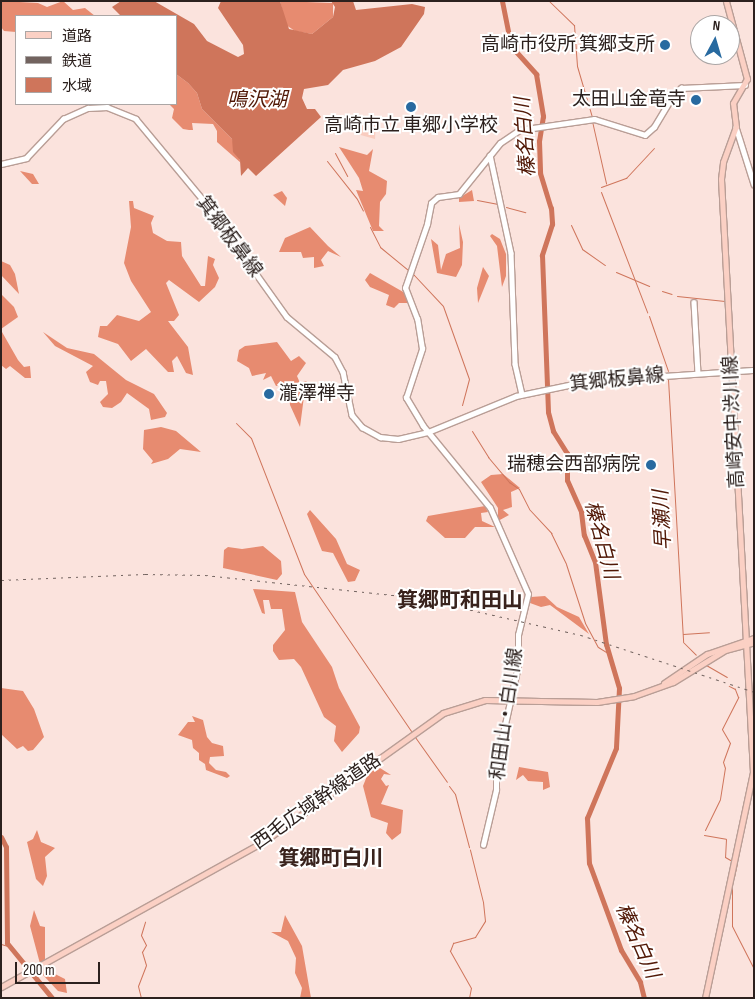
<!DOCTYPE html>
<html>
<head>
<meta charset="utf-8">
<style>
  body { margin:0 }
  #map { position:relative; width:755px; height:999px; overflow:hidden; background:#fbe3dd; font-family:"Sofia Sans Condensed","Noto Sans JP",sans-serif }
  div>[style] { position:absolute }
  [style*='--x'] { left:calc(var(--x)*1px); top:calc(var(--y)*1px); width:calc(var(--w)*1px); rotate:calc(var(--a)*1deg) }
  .green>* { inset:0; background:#f9ccbf }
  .forest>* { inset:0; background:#e78b70 }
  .water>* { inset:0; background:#cf755b }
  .stream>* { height:1px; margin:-0.5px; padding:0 0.5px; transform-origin:0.5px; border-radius:0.5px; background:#cf755b }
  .river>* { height:5px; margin:-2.5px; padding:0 2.5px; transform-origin:2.5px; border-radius:2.5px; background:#cf755b }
  .roads { filter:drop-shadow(1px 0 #b99e96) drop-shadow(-1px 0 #b99e96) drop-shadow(0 1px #b99e96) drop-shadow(0 -1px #b99e96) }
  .secondary>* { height:4.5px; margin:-2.25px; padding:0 2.25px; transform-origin:2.25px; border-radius:2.25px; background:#fff }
  .primary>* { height:5px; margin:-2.5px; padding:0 2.5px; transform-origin:2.5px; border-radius:2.5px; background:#fbd0c4 }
  .rail>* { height:1px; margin-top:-0.5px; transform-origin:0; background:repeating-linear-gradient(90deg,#72635f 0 2.5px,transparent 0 7.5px) }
  .dots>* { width:14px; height:14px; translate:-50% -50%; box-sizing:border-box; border:2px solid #fff; border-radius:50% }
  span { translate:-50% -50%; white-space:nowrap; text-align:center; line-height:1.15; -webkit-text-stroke:4px #fff; paint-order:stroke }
  .poi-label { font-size:19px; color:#2c211e }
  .right { translate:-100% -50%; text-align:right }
  .left { translate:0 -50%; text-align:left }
  .street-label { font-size:19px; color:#2c211e }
  .water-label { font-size:20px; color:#511806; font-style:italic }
  .quarter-label { font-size:21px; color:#39231d; font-weight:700 }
  .frame { position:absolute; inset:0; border:2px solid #2c211e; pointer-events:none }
  .legend { position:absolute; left:15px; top:15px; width:162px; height:90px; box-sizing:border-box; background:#fff; border:1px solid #aba6a5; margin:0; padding:6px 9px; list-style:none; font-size:15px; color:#2c211e }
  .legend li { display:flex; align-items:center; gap:10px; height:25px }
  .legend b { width:25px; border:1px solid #aba6a5 }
  .north { position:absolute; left:690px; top:15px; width:50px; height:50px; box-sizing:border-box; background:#fff; border:1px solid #aba6a5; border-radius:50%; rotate:6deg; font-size:14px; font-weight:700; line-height:20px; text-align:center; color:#2c211e }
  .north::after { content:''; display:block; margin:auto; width:18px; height:22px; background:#286aa0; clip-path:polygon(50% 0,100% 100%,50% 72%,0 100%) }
  .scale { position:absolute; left:15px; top:962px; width:85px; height:22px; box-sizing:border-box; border:2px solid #2c211e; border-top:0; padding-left:6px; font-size:15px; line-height:18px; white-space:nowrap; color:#2c211e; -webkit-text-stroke:4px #fff; paint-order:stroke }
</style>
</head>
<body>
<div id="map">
  <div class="green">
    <div style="clip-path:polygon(361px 116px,376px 118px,375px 139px,357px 134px)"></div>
  </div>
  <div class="forest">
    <div style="clip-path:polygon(1px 1px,38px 3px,47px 7px,63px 1px,73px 10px,85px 8px,95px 16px,16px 16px,16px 32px,4px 31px,1px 27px)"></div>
    <div style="clip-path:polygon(280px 1px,333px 3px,333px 17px,312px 34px,295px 31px,286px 25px)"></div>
    <div style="clip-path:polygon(176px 74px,188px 83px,197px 93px,202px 109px,232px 139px,241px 163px,217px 142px,217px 131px,213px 124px,192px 123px,193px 130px,189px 130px,183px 129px,172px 118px,174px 109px,169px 104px,176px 104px)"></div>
    <div style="clip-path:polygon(339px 147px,367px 155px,373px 149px,369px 171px,387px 181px,386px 194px,380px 202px,379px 226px,384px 231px,373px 231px,356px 190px,363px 191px,359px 178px)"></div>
    <div style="clip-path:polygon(20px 171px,33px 174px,39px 184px,32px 184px)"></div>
    <div style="clip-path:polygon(472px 190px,474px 201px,459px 202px,459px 198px)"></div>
    <div style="clip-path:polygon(282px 191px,287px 198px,285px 206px,273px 195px)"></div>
    <div style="clip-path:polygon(129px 201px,133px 201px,134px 208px,154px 216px,151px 223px,153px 233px,167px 241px,181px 242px,182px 256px,201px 286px,205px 286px,208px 256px,215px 259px,213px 265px,219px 278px,215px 287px,199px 302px,169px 280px,166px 283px,179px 315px,174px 321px,168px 321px,188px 347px,193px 375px,186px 373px,177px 356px,172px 361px,174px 372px,168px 372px,146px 349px,131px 361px,118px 344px,98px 337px,100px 326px,107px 326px,117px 315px,139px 321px,151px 312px,131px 281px,124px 263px,131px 227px)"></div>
    <div style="clip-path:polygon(459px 224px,463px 242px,462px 265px,456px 277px,437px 273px,431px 239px,438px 245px,441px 270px,446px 254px,460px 248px)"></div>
    <div style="clip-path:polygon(310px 227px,328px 246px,341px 257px,328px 251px,321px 260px,324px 266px,314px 268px,314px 257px,303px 258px,301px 252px,279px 252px,285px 238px)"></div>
    <div style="clip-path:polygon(492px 234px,500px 239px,506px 254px,506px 276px,502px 287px,497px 246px,490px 236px)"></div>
    <div style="clip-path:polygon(1px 261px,10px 265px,15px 274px,19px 294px,1px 275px)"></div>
    <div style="clip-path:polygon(483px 267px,489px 276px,478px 303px,477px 288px)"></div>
    <div style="clip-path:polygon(370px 273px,405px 293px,409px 303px,399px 303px,394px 308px,386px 305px,389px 295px,370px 287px,365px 280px)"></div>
    <div style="clip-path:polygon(1px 294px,14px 307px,18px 317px,1px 329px)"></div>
    <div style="clip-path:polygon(2px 332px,18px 360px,24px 367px,30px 366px,31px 378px,25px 378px,10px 366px,6px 369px,1px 365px)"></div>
    <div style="clip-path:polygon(43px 332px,67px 348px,94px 354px,126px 380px,154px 394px,167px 413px,165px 417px,151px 420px,149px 409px,127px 393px,121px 402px,112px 408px,103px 407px,100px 402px,108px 394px,106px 381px,100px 381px,98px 385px,90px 382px,86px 372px,93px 366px,55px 346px)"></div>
    <div style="clip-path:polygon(277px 342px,291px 361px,299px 356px,306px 363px,297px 376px,300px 383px,306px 381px,311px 386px,305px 389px,300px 427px,290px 405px,288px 384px,276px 386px,271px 376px,263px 380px,266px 373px,252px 376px,249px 368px,237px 361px,239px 350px,245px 346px)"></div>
    <div style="clip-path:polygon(161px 427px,176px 431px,201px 452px,180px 449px,168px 459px,151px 464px,153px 461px,143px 449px,144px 430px)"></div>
    <div style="clip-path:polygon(503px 474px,520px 488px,511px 492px,512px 507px,503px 510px,509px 515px,498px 521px,498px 508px,481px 482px,491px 475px)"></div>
    <div style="clip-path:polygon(485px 506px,488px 512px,481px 513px,482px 521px,495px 527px,475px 527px,465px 538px,445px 538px,426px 521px,428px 516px)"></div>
    <div style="clip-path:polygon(310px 510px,336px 539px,347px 564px,360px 570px,355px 581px,348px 582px,333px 553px,322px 551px,307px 514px)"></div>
    <div style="clip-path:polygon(263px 546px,281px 561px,282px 574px,277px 580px,223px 568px,224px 550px,228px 547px,242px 549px)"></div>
    <div style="clip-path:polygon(253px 589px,295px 592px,302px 622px,332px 667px,339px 688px,360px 727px,359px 733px,342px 752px,334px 741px,336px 726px,324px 717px,301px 667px,294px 659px,279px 660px,273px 651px,273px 645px,285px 630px,282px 609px,271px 609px,269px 600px,263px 600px,265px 614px,262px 613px)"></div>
    <div style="clip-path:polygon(545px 596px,557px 607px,579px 617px,589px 634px,550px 605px,541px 607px,530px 603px,531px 597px)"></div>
    <div style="clip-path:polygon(1px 688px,23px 691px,34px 709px,44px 737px,33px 750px,28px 751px,23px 746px,17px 749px,1px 734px)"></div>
    <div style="clip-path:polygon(192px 716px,203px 720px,207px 737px,212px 743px,223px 746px,224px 756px,210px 757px,209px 763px,216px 770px,226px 772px,230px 776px,227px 778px,206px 770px,205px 764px,199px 760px,199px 753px,193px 748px,192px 740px,178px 735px,188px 722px,195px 722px)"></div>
    <div style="clip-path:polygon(519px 767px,548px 772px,550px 787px,543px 790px,543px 782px,528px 781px,523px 775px,516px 780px)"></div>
    <div style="clip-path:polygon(380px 768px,391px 775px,384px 774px,381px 779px,386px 786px,389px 785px,381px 804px,403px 810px,401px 833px,392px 840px,386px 833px,388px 823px,371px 817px,363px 786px,369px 771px)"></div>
    <div style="clip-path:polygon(37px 830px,41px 842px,55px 848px,45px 857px,47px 876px,43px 886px,36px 879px,27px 842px,33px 839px)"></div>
    <div style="clip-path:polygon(34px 910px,40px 926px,45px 927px,45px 960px,55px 974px,65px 979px,67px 993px,58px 991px,43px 975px,30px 926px)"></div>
    <div style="clip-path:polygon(285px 915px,302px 946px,311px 998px,300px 998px,302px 988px,295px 973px,296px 958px,288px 941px,271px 932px,281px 932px)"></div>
  </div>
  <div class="water">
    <div style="clip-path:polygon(121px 1px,154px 1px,194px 24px,207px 41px,238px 57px,244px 54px,243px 45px,218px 8px,221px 1px,280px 1px,289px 29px,312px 34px,333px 17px,335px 7px,331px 1px,353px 1px,356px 10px,412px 4px,425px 7px,424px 14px,401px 47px,375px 61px,343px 70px,328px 85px,304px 89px,302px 98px,307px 109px,315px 109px,321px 117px,256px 176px,248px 168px,241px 176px,240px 160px,233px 152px,232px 139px,202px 109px,197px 93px,188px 83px,176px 74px,176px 16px,121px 16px,112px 7px)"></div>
  </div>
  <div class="stream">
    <div style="--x:549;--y:1;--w:35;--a:44"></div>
    <div style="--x:574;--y:25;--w:41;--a:85.8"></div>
    <div style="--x:577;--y:66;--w:53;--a:73.6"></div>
    <div style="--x:592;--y:121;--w:64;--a:77.3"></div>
    <div style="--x:335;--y:153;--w:26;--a:62"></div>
    <div style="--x:327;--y:161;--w:48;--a:51.7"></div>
    <div style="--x:357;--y:199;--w:13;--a:63"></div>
    <div style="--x:601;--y:187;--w:27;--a:-20"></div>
    <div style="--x:626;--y:178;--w:41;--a:-47"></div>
    <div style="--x:601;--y:192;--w:129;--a:69"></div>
    <div style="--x:477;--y:200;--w:20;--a:11"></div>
    <div style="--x:506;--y:207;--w:20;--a:15"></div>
    <div style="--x:571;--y:225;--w:26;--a:65"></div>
    <div style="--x:582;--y:249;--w:28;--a:35"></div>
    <div style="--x:370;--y:227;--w:22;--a:63"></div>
    <div style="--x:380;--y:247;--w:44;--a:39.5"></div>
    <div style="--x:414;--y:275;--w:42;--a:46.9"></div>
    <div style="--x:443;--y:306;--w:77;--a:70.4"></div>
    <div style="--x:469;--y:379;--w:27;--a:105"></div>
    <div style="--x:616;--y:272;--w:36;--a:23"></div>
    <div style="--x:662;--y:291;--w:10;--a:17"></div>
    <div style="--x:677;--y:296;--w:48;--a:5.9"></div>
    <div style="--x:649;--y:316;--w:58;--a:70.9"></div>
    <div style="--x:668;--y:379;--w:263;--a:86.7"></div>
    <div style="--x:683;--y:642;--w:18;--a:45"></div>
    <div style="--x:236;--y:423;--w:21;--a:45"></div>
    <div style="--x:251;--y:438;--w:146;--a:68.7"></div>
    <div style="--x:304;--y:574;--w:190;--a:55.7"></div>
    <div style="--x:472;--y:431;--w:31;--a:58"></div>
    <div style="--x:488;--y:457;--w:33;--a:50"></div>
    <div style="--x:509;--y:482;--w:12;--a:35"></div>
    <div style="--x:519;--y:489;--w:22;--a:63"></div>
    <div style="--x:529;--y:509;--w:33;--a:47"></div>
    <div style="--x:551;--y:533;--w:34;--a:64"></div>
    <div style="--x:566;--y:564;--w:62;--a:72.1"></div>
    <div style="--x:585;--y:623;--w:27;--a:62"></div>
    <div style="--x:598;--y:647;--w:13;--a:32"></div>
    <div style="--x:683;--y:634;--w:26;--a:-4"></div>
    <div style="--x:706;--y:665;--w:24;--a:30"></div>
    <div style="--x:415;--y:737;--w:55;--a:54.6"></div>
    <div style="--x:449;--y:786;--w:10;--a:53"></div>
    <div style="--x:455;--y:794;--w:55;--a:75.2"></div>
    <div style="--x:705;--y:830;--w:34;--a:-64"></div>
    <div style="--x:720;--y:799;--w:31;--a:-81"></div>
    <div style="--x:725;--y:768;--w:6;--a:-108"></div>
    <div style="--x:723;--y:762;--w:20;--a:-70"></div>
    <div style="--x:730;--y:743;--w:16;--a:-120"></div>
    <div style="--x:722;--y:729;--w:36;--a:-63"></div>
    <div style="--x:738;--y:697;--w:9;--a:-111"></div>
    <div style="--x:735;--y:689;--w:7;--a:-153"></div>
    <div style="--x:704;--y:835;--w:22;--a:10"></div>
    <div style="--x:726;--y:839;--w:18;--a:93"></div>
    <div style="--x:725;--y:857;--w:8;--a:30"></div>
    <div style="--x:734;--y:877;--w:14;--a:-78"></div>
    <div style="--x:732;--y:882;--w:44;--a:90"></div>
    <div style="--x:732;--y:926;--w:48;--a:62.9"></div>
    <div style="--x:1;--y:944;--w:7;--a:16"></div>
    <div style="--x:141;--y:998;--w:12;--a:-104"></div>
    <div style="--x:138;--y:986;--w:22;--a:-69"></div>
    <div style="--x:146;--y:965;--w:14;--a:-107"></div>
    <div style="--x:142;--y:952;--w:8;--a:-60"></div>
    <div style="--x:146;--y:945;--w:11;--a:-117"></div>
    <div style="--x:141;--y:935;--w:14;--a:-73"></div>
    <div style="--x:469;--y:998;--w:10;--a:-79"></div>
    <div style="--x:471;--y:988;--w:43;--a:-119.6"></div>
    <div style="--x:450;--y:951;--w:9;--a:-69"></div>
    <div style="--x:453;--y:943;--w:23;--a:-15"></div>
    <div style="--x:475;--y:937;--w:19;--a:-58"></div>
    <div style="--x:485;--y:921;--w:19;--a:-96"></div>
    <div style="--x:483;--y:902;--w:54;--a:-104"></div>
  </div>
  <div class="river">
    <div style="--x:502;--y:1;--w:46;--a:78.7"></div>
    <div style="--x:511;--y:46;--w:38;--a:48"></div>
    <div style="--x:536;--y:74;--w:43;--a:80.5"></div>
    <div style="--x:543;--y:116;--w:25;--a:99"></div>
    <div style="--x:539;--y:141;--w:32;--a:88"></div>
    <div style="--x:540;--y:173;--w:37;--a:73"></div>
    <div style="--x:551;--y:208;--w:16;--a:86"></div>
    <div style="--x:552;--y:224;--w:33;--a:108"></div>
    <div style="--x:542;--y:255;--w:157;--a:87.8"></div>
    <div style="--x:548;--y:412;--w:20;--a:75"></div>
    <div style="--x:553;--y:431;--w:26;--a:58"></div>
    <div style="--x:567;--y:453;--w:27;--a:90"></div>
    <div style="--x:567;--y:480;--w:35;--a:66"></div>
    <div style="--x:581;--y:512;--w:23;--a:83"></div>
    <div style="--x:584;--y:535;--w:29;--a:68"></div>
    <div style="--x:595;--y:562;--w:83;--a:82.4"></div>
    <div style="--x:606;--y:644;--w:46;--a:73.5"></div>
    <div style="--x:619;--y:688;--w:60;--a:92.9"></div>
    <div style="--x:616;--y:748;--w:76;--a:112.5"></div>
    <div style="--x:587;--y:818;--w:45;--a:87.5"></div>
    <div style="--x:589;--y:863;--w:93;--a:69.8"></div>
    <div style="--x:621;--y:950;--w:37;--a:59"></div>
    <div style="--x:640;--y:982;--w:16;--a:76"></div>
    <div style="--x:1;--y:837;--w:11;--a:63"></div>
    <div style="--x:6;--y:847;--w:96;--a:89.4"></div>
    <div style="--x:7;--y:943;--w:71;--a:50.7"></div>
  </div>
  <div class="roads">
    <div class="secondary">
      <div style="--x:736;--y:127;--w:60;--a:72.5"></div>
      <div style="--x:490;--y:155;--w:100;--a:77.9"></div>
      <div style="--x:511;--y:253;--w:111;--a:87.9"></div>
      <div style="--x:515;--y:364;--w:31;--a:77"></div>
      <div style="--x:1;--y:164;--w:26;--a:-13"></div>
      <div style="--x:26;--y:158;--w:54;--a:-46.5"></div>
      <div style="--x:63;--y:119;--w:27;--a:-24"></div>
      <div style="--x:88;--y:108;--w:19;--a:-3"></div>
      <div style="--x:107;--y:107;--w:31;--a:22"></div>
      <div style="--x:136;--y:119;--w:108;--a:50.3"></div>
      <div style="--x:205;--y:202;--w:141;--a:54.5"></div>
      <div style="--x:287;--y:317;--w:62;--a:39.8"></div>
      <div style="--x:335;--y:357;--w:17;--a:62"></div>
      <div style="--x:343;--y:372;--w:44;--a:78.2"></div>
      <div style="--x:352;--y:415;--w:16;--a:50"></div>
      <div style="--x:362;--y:427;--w:21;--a:29"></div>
      <div style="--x:380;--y:437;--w:18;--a:6"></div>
      <div style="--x:398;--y:439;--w:31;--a:-13"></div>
      <div style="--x:428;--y:432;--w:95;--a:-22.2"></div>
      <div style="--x:516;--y:396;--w:74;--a:-11.8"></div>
      <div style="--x:588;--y:381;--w:166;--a:-3.8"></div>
      <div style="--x:694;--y:302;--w:71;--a:86.8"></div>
      <div style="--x:483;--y:845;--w:57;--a:-76.7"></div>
      <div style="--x:496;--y:790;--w:25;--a:-90"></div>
      <div style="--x:496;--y:765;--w:101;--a:-77.5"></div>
      <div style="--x:518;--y:666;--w:31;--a:-90"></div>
      <div style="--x:518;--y:635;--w:42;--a:-76.3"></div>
      <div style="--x:528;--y:594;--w:94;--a:-113.8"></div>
      <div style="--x:490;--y:508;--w:106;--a:-129.3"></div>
      <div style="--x:423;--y:426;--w:33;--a:-121"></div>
      <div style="--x:406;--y:398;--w:52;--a:-71.9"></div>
      <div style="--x:422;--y:349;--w:30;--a:-99"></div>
      <div style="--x:417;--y:319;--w:33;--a:-111"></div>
      <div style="--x:405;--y:288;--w:68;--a:-71"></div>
      <div style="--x:427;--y:224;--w:21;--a:-79"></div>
      <div style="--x:431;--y:203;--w:9;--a:-41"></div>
      <div style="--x:438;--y:197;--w:21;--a:-8"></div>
      <div style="--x:459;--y:194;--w:65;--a:-51.2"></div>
      <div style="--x:500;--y:143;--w:23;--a:-34"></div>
      <div style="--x:519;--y:130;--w:76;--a:-8.3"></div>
      <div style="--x:594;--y:119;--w:53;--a:17.4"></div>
      <div style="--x:645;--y:135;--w:12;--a:-42"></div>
      <div style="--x:654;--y:127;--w:35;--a:-59"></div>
      <div style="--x:672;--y:97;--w:13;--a:-45"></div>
      <div style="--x:681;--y:88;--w:64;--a:-2.7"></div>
    </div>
    <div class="primary">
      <div style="--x:664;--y:683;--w:52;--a:-34"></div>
      <div style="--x:707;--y:654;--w:50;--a:-18.8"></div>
      <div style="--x:1;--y:987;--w:299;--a:-29"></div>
      <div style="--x:263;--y:842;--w:221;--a:-35.6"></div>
      <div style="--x:443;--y:713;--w:44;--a:-17.2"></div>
      <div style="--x:485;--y:700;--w:112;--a:1"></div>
      <div style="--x:597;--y:702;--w:37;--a:-9"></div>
      <div style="--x:634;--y:696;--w:41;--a:-19.7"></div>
      <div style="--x:673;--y:682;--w:61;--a:-31.6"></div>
      <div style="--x:725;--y:650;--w:30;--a:-15"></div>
      <div style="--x:705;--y:998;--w:231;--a:-78"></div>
      <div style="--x:753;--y:772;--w:594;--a:-93.09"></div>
      <div style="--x:721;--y:179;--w:17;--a:-83"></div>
      <div style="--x:723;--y:162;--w:37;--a:-70"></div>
      <div style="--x:736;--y:127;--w:24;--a:-97"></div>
      <div style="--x:733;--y:103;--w:28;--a:-60"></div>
      <div style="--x:747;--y:79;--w:81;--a:-105.1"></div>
    </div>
  </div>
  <div class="rail">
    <div style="--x:1;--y:580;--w:144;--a:-2.4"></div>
    <div style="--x:145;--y:574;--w:60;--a:1"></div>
    <div style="--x:205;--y:575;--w:215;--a:6.1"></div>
    <div style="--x:419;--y:598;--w:166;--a:12.9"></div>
    <div style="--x:581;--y:635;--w:182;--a:18.2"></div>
  </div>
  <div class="dots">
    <div style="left:665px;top:45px;background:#286aa0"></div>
    <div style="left:696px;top:100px;background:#286aa0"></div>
    <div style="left:411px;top:107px;background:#286aa0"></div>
    <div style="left:269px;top:394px;background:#286aa0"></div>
    <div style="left:651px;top:465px;background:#286aa0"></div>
  </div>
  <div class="poi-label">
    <span class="right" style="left:655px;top:45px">高崎市役所 箕郷支所</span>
    <span class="right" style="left:686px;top:100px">太田山金竜寺</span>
    <span style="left:411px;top:126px">高崎市立 車郷小学校</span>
    <span class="left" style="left:279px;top:394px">瀧澤禅寺</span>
    <span class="right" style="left:640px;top:465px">瑞穂会西部病院</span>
  </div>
  <div class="street-label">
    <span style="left:229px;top:237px;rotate:53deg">箕郷板鼻線</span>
    <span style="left:617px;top:380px;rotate:-6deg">箕郷板鼻線</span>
    <span style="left:734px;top:422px;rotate:-93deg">高崎安中渋川線</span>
    <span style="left:507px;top:714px;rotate:-82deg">和田山・白川線</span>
    <span style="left:317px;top:802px;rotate:-35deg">西毛広域幹線道路</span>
  </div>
  <div class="water-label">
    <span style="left:257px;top:100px">鳴沢湖</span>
    <span style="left:526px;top:137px;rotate:-94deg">榛名白川</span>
    <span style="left:663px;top:520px;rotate:-93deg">早瀬川</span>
    <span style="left:601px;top:540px;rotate:75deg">榛名白川</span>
    <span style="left:637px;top:941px;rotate:66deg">榛名白川</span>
  </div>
  <div class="quarter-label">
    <span style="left:460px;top:601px">箕郷町和田山</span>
    <span style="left:331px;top:859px">箕郷町白川</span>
  </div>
  <div class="frame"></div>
  <ul class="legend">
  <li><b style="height:6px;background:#fbd0c4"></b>道路</li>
  <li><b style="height:6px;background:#72635f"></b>鉄道</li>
  <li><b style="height:14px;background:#cf755b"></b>水域</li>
  </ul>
  <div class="north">N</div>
  <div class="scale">200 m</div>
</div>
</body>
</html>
